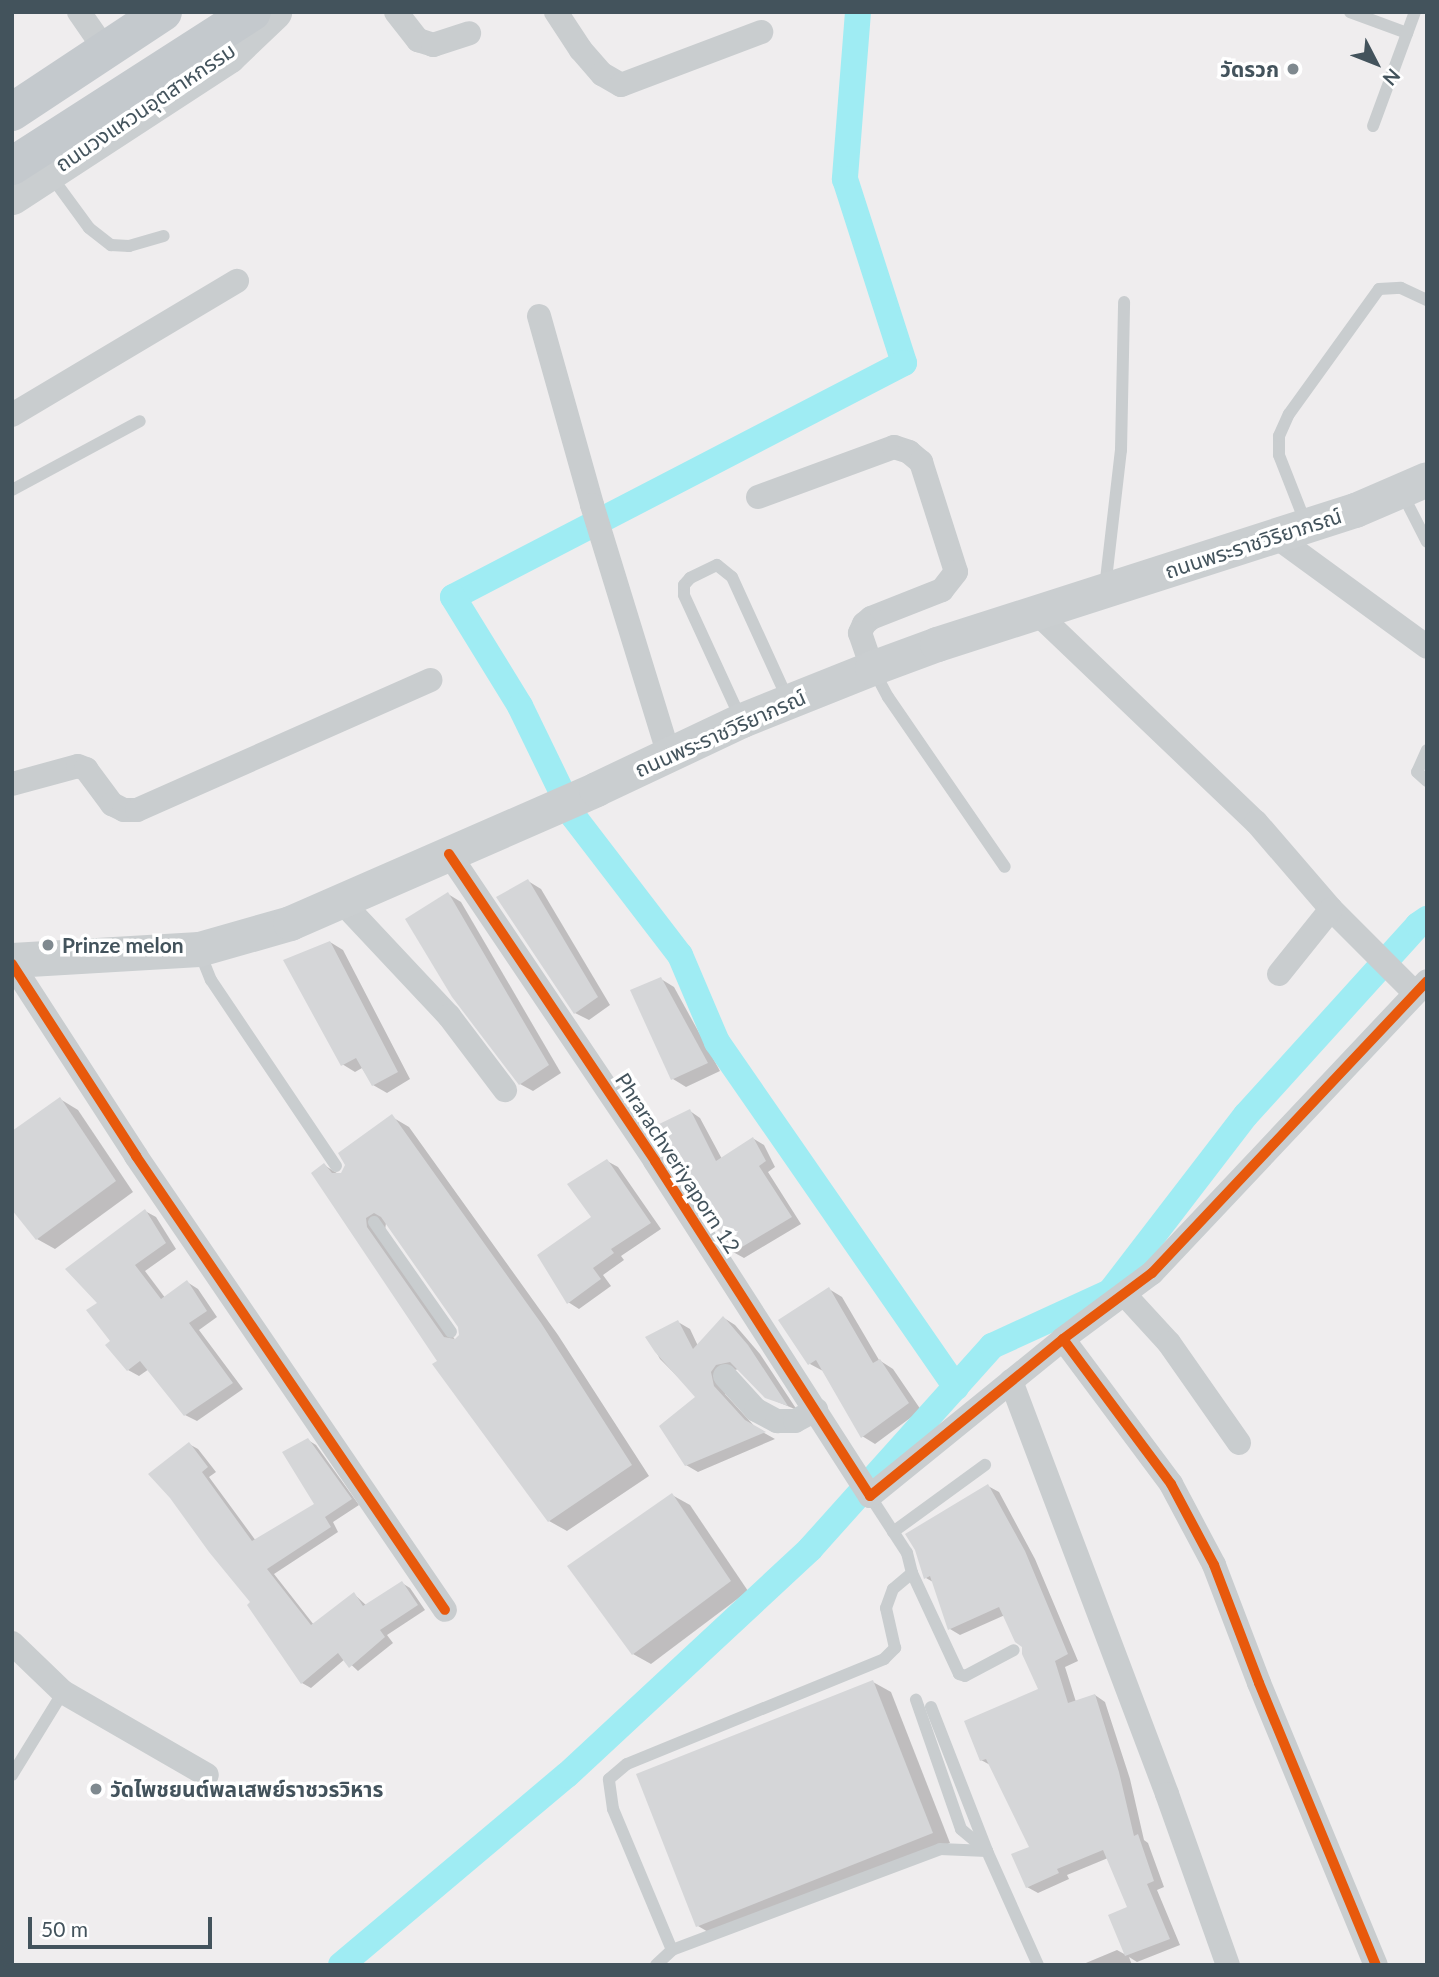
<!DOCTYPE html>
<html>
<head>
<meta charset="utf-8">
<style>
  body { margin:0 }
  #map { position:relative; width:1439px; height:1977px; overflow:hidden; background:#efedee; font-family:Lato,"Noto Sans Thai",sans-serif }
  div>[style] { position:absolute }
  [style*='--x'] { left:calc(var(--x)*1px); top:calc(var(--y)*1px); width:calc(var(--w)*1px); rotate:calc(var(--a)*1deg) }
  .shadow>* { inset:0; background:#0003 }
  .canal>* { height:26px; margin:-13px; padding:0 13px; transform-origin:13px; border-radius:13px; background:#9fecf3 }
  .building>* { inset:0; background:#d5d6d8 }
  .lane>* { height:12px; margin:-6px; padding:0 6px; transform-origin:6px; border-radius:6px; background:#c9cdcf }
  .street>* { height:24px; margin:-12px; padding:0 12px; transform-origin:12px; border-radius:12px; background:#c9cdcf }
  .secondary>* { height:35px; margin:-17.5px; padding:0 17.5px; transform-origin:17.5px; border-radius:17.5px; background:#caced0 }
  .primary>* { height:38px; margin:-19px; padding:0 19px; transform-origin:19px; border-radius:19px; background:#c4c9cd }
  .cycleway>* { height:10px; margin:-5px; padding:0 5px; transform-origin:5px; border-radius:5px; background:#e8590c }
  .dots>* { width:19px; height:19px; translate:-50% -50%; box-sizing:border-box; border:4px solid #fff; border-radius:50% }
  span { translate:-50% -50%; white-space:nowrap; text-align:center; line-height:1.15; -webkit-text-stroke:7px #fff; paint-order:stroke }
  .poi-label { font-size:21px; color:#43535c; font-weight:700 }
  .right { translate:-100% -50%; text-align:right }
  .left { translate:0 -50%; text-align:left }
  .street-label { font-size:21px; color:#43535c }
  .frame { position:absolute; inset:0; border:14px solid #43535c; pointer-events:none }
  .north { position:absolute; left:1341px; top:28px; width:70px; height:70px; -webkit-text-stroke:5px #fff; paint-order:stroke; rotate:132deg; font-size:19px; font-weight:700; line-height:28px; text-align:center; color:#43535c }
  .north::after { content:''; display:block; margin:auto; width:24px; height:32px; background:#43535c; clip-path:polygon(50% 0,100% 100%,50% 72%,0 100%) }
  .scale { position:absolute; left:28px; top:1917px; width:184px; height:32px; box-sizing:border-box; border:4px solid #43535c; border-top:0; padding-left:9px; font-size:21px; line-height:24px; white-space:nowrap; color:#43535c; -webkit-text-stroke:5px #fff; paint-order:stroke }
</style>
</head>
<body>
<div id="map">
  <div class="shadow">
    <div style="clip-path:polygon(528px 881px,541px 889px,610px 1005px,589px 1020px,575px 1013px)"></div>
    <div style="clip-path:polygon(448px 894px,461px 902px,561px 1073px,533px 1091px,520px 1084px)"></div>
    <div style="clip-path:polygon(330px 942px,343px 950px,410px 1079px,387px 1093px,373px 1085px,362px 1068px,355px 1072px,342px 1064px)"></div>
    <div style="clip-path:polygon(661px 979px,674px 987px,720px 1071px,686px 1087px,673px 1079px)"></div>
    <div style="clip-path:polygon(60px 1099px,78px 1110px,133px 1192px,55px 1249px,37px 1239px)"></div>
    <div style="clip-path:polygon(690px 1111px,700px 1118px,722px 1159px,754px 1139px,764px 1145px,775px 1167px,768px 1172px,801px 1224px,744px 1258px,733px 1252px)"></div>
    <div style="clip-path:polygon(evenodd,392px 1117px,409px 1127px,558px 1335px,649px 1476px,567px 1531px,549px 1521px,439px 1361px,324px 1165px,340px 1175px,392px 1117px,386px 1223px,460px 1326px,461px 1336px,456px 1341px,384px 1238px,386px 1223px)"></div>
    <div style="clip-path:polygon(607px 1161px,618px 1167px,661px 1229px,621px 1256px,624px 1260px,603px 1275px,611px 1286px,579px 1309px,568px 1302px)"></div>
    <div style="clip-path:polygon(145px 1211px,156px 1217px,176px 1249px,145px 1271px,166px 1299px,187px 1282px,198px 1289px,217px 1317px,199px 1330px,243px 1389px,197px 1421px,185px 1415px,149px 1369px,139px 1376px,128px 1370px,113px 1342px,99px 1303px)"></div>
    <div style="clip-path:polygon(829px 1289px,842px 1297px,879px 1360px,893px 1369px,921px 1410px,875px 1444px,862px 1436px,823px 1371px,810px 1364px)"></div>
    <div style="clip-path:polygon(724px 1318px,735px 1325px,760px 1354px,797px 1410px,766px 1397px,739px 1369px,726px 1372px,725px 1394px,757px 1429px,775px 1439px,698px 1472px,686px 1465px,698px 1397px,660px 1359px,648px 1337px,678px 1322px,690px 1329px,698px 1346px)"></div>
    <div style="clip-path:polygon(308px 1440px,316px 1445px,359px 1505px,333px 1522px,338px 1532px,274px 1574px,314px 1625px,354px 1594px,367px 1606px,402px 1583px,410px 1588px,425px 1610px,387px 1635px,393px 1643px,358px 1671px,345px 1659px,311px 1688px,302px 1683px,249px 1605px,253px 1602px,189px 1444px,198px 1449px,216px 1472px,209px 1477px,256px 1541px,316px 1505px)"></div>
    <div style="clip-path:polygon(988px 1486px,999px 1492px,1035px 1559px,1078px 1661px,1065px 1667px,1076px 1702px,1095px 1695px,1105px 1702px,1130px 1779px,1144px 1840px,1148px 1843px,1164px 1887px,1157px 1890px,1180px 1945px,1137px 1962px,1129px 1957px,1132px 1965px,1081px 1965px,1117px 1950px,1126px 1955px,1130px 1908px,1108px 1858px,1067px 1875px,1069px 1879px,1038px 1893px,1027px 1887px,1032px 1848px,992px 1766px,981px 1760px,1041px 1690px,1024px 1646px,1005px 1615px,960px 1635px,950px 1629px,933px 1582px,926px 1578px)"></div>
    <div style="clip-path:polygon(672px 1495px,690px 1505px,748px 1591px,651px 1664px,633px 1654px)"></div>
    <div style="clip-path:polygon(873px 1682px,891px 1692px,950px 1843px,715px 1936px,698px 1926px)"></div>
  </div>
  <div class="canal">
    <div style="--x:858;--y:12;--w:168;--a:94.5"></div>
    <div style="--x:845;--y:179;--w:193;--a:72.2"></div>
    <div style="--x:904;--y:363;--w:508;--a:152.58"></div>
    <div style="--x:453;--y:597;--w:128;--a:58.4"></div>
    <div style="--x:520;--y:706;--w:123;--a:64.1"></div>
    <div style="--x:574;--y:817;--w:174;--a:52.5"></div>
    <div style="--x:680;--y:955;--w:95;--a:67"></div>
    <div style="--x:717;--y:1042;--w:420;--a:55.3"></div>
    <div style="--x:341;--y:1965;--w:295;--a:-40.1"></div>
    <div style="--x:567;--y:1775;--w:332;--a:-42.9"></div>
    <div style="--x:810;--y:1549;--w:273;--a:-48.1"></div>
    <div style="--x:992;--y:1346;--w:130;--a:-24.6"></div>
    <div style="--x:1110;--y:1292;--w:223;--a:-52.5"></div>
    <div style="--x:1246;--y:1115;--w:256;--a:-47.8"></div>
    <div style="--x:1418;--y:925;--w:11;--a:-34"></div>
  </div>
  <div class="building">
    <div style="clip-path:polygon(528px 879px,598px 997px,574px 1014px,496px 897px)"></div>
    <div style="clip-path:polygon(448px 892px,549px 1065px,519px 1085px,452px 997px,405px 919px)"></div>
    <div style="clip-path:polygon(330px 941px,398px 1072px,372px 1086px,356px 1058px,341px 1066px,283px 960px)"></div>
    <div style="clip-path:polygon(661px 977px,708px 1063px,671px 1080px,630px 990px)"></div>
    <div style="clip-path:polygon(60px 1097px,116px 1181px,36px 1240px,12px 1210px,12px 1131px)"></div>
    <div style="clip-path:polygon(690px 1109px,716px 1161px,753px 1137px,766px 1161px,759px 1166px,792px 1217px,732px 1253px,651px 1128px)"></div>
    <div style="clip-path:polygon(evenodd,392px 1114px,541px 1323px,632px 1465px,548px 1522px,432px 1364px,437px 1361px,311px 1173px,324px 1163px,332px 1173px,341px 1173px,345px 1165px,338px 1153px,392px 1114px,374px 1213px,381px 1217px,458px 1327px,459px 1335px,455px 1339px,444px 1337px,367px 1227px,366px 1218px,374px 1213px)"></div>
    <div style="clip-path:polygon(607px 1159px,651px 1223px,611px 1249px,614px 1253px,593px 1268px,601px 1279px,567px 1304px,537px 1255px,591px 1217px,567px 1184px)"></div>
    <div style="clip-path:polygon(145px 1209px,166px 1243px,135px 1265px,161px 1299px,187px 1280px,207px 1311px,189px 1323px,233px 1383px,184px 1416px,140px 1361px,127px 1371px,105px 1345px,110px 1341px,86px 1310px,97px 1303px,65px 1269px)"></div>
    <div style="clip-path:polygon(829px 1287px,873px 1363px,880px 1359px,909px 1403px,861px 1438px,816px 1360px,808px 1365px,778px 1320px)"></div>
    <div style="clip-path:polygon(723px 1316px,748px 1345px,788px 1406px,765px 1398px,730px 1362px,716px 1365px,711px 1372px,714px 1386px,745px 1420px,766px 1432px,685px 1466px,659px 1426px,695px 1397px,655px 1352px,645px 1337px,678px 1320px,693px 1349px)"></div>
    <div style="clip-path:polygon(308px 1438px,352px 1499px,325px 1517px,331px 1527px,267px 1569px,311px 1625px,354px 1592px,363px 1606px,402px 1581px,418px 1605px,380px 1630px,385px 1637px,349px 1668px,338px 1653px,301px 1684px,247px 1605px,250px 1602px,209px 1552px,170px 1498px,148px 1474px,189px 1442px,208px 1467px,202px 1472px,252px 1541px,314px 1504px,282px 1452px)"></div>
    <div style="clip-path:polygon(988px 1484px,1025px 1551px,1068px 1654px,1055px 1661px,1068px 1703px,1095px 1694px,1119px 1772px,1134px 1836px,1138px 1834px,1154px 1881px,1147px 1884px,1170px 1939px,1125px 1956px,1108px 1915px,1127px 1907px,1103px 1850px,1057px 1869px,1059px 1873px,1026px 1888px,1011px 1854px,1029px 1847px,986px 1759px,980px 1761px,964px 1721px,1038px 1689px,1022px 1654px,1022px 1647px,1015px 1642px,999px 1607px,948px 1630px,930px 1576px,924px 1579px,915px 1550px,905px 1534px)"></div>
    <div style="clip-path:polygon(672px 1493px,731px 1581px,632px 1655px,567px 1566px)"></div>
    <div style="clip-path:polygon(873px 1680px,933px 1833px,696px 1927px,636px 1774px)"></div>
  </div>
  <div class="lane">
    <div style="--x:1350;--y:12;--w:61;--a:20.2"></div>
    <div style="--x:1373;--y:126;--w:121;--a:-69.8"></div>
    <div style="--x:51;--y:176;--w:64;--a:53.8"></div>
    <div style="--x:89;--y:228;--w:28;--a:38"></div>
    <div style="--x:111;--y:245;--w:18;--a:3"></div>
    <div style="--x:129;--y:246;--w:36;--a:-16"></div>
    <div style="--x:12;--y:490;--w:145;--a:-28.3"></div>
    <div style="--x:1401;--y:491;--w:57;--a:63"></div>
    <div style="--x:1306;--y:524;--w:74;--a:-111.4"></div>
    <div style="--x:1279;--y:455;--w:19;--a:-90"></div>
    <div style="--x:1279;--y:436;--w:24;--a:-66"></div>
    <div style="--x:1289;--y:414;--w:154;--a:-54.2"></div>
    <div style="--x:1379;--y:289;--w:22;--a:-3"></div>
    <div style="--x:1401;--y:288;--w:29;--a:25"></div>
    <div style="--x:1105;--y:588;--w:139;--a:-83.4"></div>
    <div style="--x:1121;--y:450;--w:148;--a:-88.8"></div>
    <div style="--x:873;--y:669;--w:32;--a:62"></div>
    <div style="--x:888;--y:697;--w:206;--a:55.5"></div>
    <div style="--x:740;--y:717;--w:134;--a:-114.7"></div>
    <div style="--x:684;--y:595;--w:10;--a:-90"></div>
    <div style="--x:684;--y:585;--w:9;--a:-49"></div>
    <div style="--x:690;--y:578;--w:30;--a:-26"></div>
    <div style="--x:717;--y:565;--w:19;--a:39"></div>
    <div style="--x:732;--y:577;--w:135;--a:65.5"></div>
    <div style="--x:1427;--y:750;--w:24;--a:114"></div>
    <div style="--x:1417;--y:772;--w:13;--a:42"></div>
    <div style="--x:200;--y:953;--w:29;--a:68"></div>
    <div style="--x:211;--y:980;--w:224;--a:56.1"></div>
    <div style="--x:374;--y:1222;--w:134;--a:55"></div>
    <div style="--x:893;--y:1532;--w:114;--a:-36.1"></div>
    <div style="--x:912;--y:1573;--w:111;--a:65"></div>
    <div style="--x:959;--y:1674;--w:6;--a:18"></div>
    <div style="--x:965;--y:1676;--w:55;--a:-28"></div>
    <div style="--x:931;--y:1707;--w:155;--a:68.7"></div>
    <div style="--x:987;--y:1851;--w:125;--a:65.9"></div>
    <div style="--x:12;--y:1775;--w:97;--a:-58.4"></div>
    <div style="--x:672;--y:1950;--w:153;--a:-112.7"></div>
    <div style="--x:613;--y:1809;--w:30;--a:-98"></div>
    <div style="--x:609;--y:1779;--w:23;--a:-40"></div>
    <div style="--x:627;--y:1764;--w:278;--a:-22.2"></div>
    <div style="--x:884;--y:1659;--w:16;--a:-45"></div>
    <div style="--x:895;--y:1648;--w:41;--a:-102.7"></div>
    <div style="--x:886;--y:1608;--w:20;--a:-70"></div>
    <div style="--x:893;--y:1589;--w:25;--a:-40"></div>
    <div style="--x:912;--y:1573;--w:21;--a:-104"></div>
    <div style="--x:907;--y:1553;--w:68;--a:-123"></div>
    <div style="--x:656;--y:1965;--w:22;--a:-43"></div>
    <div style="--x:672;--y:1950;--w:286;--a:-20.6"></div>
    <div style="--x:940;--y:1849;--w:47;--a:2.4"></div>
    <div style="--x:987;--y:1851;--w:34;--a:-140"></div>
    <div style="--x:961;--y:1829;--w:137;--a:-109.2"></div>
  </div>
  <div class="street">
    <div style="--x:79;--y:12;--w:47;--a:55.3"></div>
    <div style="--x:396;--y:12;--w:36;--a:52"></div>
    <div style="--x:418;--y:40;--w:16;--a:18"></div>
    <div style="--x:433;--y:45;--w:38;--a:-18"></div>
    <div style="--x:556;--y:12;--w:45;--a:56.7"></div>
    <div style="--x:581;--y:50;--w:32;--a:49"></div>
    <div style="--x:602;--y:74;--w:22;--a:30"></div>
    <div style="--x:621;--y:85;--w:150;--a:-20.7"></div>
    <div style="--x:539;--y:316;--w:196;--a:74.3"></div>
    <div style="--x:592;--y:505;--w:262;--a:72.9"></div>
    <div style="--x:12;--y:415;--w:262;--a:-30.8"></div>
    <div style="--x:758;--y:497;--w:145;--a:-20.2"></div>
    <div style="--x:894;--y:447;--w:16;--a:18"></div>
    <div style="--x:909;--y:452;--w:16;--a:40"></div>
    <div style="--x:921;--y:462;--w:115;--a:72.3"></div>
    <div style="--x:956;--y:572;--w:23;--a:128"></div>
    <div style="--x:942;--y:590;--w:76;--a:158.5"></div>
    <div style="--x:871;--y:618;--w:9;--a:139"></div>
    <div style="--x:864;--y:624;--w:10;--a:114"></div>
    <div style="--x:860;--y:633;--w:37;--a:71"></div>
    <div style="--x:1275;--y:536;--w:188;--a:36.1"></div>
    <div style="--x:1037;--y:613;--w:303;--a:43.7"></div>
    <div style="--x:1256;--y:822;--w:115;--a:49.2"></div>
    <div style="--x:1331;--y:909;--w:119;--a:45"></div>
    <div style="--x:12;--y:784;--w:68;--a:-15.3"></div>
    <div style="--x:78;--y:766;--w:9;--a:21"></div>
    <div style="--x:86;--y:769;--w:44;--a:53.4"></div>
    <div style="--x:112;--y:804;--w:13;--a:27"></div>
    <div style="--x:124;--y:810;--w:13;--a:0"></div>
    <div style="--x:137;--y:810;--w:321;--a:-23.9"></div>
    <div style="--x:449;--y:854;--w:370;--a:56.1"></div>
    <div style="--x:655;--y:1161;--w:398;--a:57.3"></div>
    <div style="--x:870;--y:1496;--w:249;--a:-39.1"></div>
    <div style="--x:1063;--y:1339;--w:111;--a:-36.6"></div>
    <div style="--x:1152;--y:1273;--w:401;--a:-46.7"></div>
    <div style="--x:341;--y:901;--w:158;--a:46.8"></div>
    <div style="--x:449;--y:1016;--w:93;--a:52.9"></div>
    <div style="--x:12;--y:964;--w:229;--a:57.1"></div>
    <div style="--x:136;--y:1156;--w:549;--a:55.76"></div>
    <div style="--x:1279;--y:974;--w:83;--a:-51.3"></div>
    <div style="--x:1125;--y:1295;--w:65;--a:47.5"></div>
    <div style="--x:1169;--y:1343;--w:122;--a:55"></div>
    <div style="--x:1063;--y:1339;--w:181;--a:53.3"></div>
    <div style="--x:1171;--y:1484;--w:92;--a:62"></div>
    <div style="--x:1214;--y:1565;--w:126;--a:69.1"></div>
    <div style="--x:1259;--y:1683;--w:305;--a:67.5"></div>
    <div style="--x:725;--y:1376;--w:46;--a:47.6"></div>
    <div style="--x:756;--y:1410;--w:24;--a:28"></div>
    <div style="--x:777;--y:1421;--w:18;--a:0"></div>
    <div style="--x:795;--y:1421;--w:24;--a:-28"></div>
    <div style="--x:1011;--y:1381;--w:441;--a:69.3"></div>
    <div style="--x:1167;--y:1794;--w:182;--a:70.4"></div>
    <div style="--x:12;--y:1643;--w:71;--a:43.9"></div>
    <div style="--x:63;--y:1692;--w:166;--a:30"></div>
  </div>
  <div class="secondary">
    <div style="--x:12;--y:197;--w:258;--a:-33.1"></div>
    <div style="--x:228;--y:56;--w:64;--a:-43.7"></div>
    <div style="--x:12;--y:960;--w:187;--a:-3.4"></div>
    <div style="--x:199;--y:949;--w:95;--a:-15.9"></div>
    <div style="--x:290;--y:923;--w:334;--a:-23.6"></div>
    <div style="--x:596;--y:789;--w:161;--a:-25.3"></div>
    <div style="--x:742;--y:720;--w:140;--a:-21.8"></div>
    <div style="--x:872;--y:668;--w:69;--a:-20.3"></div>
    <div style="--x:937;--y:644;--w:439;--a:-17.8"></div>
    <div style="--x:1355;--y:510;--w:78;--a:-23.3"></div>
  </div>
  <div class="primary">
    <div style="--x:12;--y:112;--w:181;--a:-33.5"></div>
    <div style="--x:12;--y:166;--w:285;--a:-32.7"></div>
  </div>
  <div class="cycleway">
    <div style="--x:449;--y:854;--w:370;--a:56.1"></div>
    <div style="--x:655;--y:1161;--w:398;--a:57.3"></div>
    <div style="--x:870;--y:1496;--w:249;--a:-39.1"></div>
    <div style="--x:1063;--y:1339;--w:111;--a:-36.6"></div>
    <div style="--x:1152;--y:1273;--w:401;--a:-46.7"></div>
    <div style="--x:12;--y:964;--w:229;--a:57.1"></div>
    <div style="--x:136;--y:1156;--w:549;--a:55.76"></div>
    <div style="--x:1063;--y:1339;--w:181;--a:53.3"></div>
    <div style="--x:1171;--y:1484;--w:92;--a:62"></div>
    <div style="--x:1214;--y:1565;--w:126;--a:69.1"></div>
    <div style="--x:1259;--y:1683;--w:305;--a:67.5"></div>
  </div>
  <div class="dots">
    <div style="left:1293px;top:69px;background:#7f898f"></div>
    <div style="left:48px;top:945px;background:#7f898f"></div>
    <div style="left:96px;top:1789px;background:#7f898f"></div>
  </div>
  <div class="poi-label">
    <span class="right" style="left:1279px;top:69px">วัดรวก</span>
    <span class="left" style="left:62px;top:945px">Prinze melon</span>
    <span class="left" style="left:110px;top:1789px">วัดไพชยนต์พลเสพย์ราชวรวิหาร</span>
  </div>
  <div class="street-label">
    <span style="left:145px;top:107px;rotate:-34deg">ถนนวงแหวนอุตสาหกรรม</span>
    <span style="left:1253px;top:543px;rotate:-18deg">ถนนพระราชวิริยาภรณ์</span>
    <span style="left:720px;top:733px;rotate:-24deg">ถนนพระราชวิริยาภรณ์</span>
    <span style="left:678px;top:1163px;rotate:57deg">Phrarachveriyaporn 12</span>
  </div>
  <div class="frame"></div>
  <div class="north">N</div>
  <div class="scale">50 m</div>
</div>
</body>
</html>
